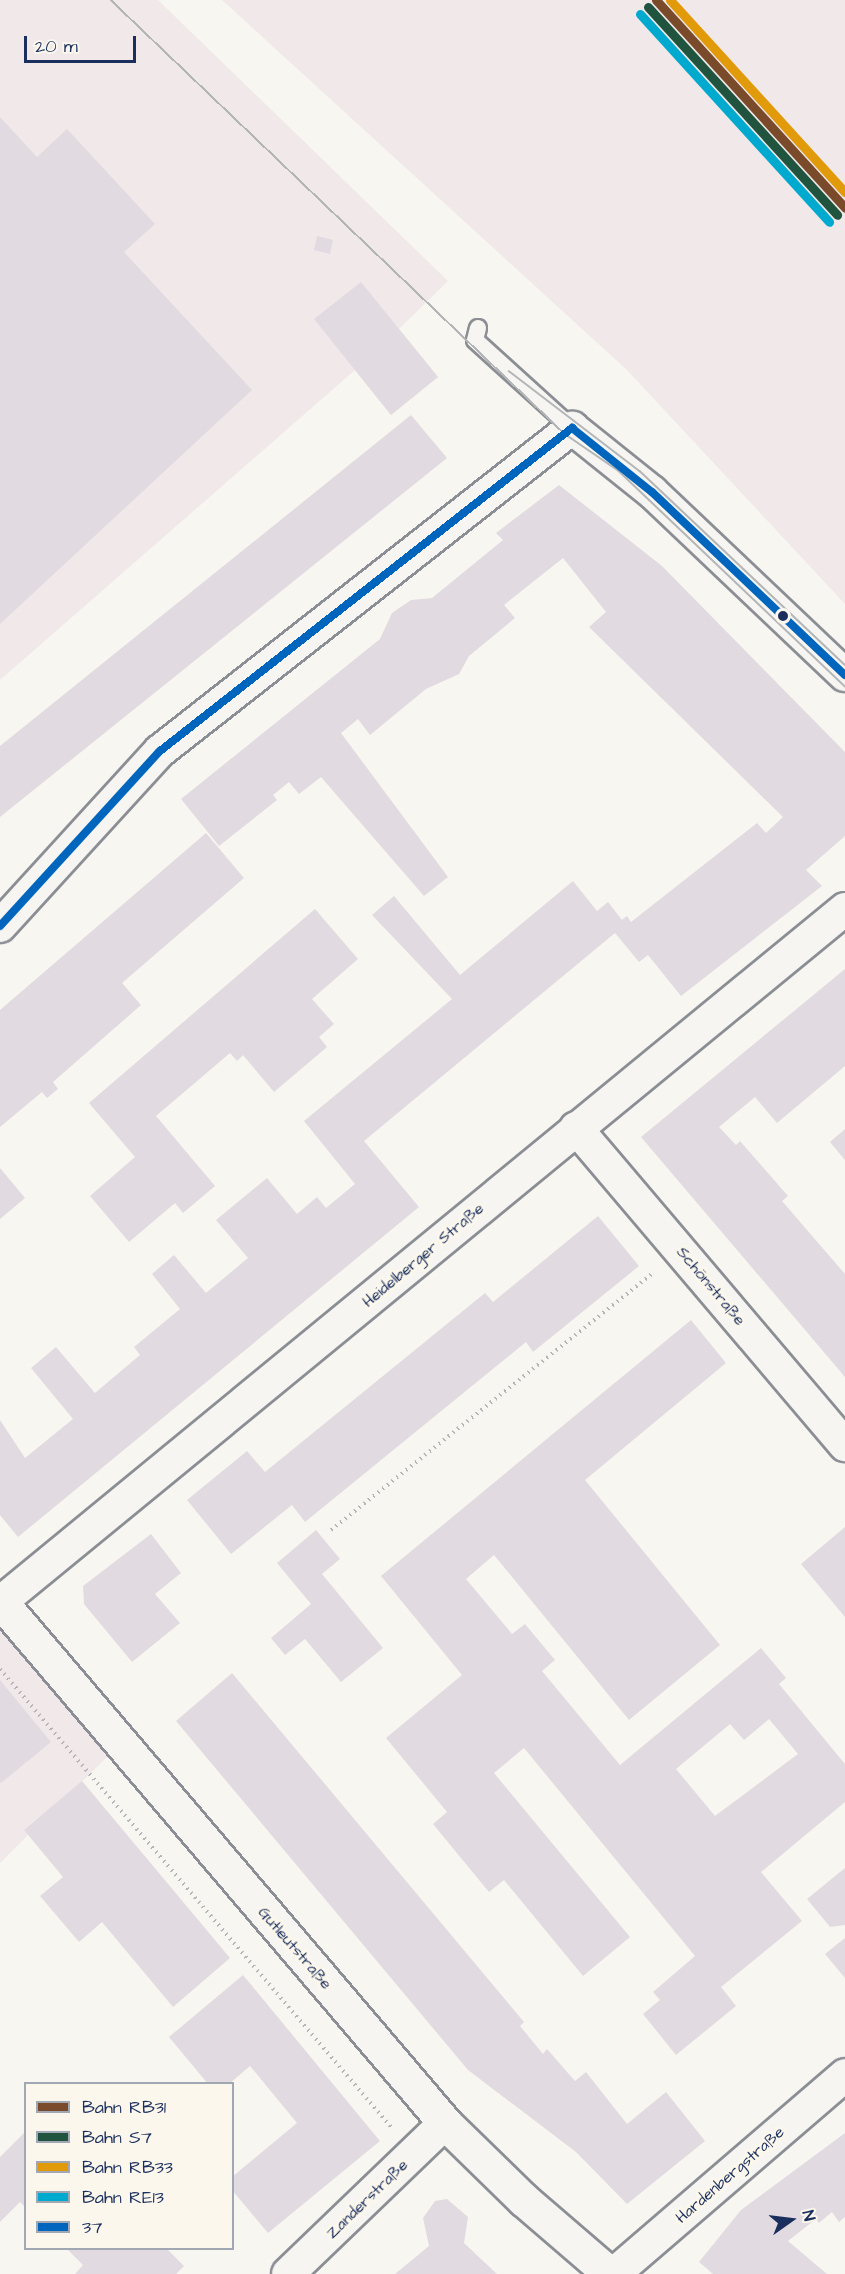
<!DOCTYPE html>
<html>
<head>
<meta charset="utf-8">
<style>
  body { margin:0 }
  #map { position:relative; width:845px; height:2274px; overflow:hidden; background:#f8f6f0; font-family:"Architects Daughter",sans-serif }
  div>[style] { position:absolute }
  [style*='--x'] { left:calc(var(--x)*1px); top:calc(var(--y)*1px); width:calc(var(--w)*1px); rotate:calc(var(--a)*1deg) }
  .built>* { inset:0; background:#f0e8e9 }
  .building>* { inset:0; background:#e1dae0 }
  .path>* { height:4px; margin-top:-2px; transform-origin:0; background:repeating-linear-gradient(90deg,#b3b5b7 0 1.5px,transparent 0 6px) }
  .roads { filter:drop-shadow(2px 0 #8b8e94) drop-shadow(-2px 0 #8b8e94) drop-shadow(0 2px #8b8e94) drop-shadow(0 -2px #8b8e94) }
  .lane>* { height:16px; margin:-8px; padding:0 8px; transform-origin:8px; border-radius:8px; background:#f6f5f1 }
  .street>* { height:32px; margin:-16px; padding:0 16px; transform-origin:16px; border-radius:16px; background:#f6f5f1 }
  .secondary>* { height:33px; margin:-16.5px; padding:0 16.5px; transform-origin:16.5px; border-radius:16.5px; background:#f6f5f1 }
  .tram>* { height:1.5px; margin:-0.75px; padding:0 0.75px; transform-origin:0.75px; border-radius:0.75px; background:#b3b5b7 }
  .bus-1>* { height:8px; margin:-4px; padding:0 4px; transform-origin:4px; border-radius:4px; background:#0065bd }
  .rail-1>* { height:9px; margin:-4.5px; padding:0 4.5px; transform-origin:4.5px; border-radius:4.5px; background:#7a4b2a }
  .rail-2>* { height:9px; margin:-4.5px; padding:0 4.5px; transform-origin:4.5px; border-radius:4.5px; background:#20543f }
  .rail-3>* { height:9px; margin:-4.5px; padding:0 4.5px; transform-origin:4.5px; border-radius:4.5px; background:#e19a09 }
  .rail-4>* { height:9px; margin:-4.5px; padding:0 4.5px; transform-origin:4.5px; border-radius:4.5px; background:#00a9ce }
  .dots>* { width:16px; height:16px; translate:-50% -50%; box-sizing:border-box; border:3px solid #fbf7ec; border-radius:50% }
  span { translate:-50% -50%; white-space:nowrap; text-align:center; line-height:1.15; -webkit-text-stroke:6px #fbf7ec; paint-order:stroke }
  .street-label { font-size:16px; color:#1b2f5e }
  .legend { position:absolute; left:24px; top:2082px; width:210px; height:168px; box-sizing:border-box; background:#fbf7ec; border:2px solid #a1a7b3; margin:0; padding:8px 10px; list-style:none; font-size:18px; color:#1b2f5e }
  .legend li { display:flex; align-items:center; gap:12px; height:30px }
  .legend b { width:30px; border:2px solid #a1a7b3 }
  .north { position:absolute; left:761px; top:2190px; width:60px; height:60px; -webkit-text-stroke:4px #fbf7ec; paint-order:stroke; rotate:76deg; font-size:16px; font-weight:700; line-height:24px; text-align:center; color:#1b2f5e }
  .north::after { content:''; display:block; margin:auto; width:21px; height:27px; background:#1b2f5e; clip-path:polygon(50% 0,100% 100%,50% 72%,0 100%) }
  .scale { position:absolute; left:24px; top:36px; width:112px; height:27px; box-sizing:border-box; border:3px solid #1b2f5e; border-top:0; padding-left:8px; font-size:18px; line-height:21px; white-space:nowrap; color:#1b2f5e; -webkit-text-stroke:4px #fbf7ec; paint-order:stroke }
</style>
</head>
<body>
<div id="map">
  <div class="built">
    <div style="clip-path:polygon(0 0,158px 0,448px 281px,399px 329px,438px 377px,391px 415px,355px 370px,0 680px)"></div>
    <div style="clip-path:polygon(222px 0,845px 0,845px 604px,627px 370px)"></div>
    <div style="clip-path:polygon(0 1601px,120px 1744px,0 1863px)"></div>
  </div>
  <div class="building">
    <div style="clip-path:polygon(0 117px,37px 157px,67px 129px,105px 170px,155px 224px,124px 252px,252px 390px,0 624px)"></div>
    <div style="clip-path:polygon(317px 236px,333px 240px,330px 254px,314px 250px)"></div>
    <div style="clip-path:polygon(361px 282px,438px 377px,391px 415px,314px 319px)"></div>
    <div style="clip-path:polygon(411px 415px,447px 458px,0 817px,0 746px)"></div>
    <div style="clip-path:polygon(559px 485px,662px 566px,845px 752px,845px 836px,806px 870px,822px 886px,681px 996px,648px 955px,639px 962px,615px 933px,364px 1141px,419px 1207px,18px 1537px,0 1515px,0 1420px,25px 1458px,73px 1419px,31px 1368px,56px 1347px,95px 1393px,140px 1355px,134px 1347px,180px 1309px,152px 1274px,174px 1255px,206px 1293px,248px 1258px,216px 1220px,267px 1178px,297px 1214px,317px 1197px,326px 1208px,355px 1184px,304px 1121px,452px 999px,372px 915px,394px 896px,460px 975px,573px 881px,597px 911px,608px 902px,622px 920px,627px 916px,631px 922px,757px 823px,766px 833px,783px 817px,589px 627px,606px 612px,563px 558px,504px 605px,515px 618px,469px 656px,459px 674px,426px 689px,370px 735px,358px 719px,341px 733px,448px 877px,424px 896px,321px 777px,299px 794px,289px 782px,273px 795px,277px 800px,219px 846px,181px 799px,380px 639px,392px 613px,411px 600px,432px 598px,503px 540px,496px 533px)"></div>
    <div style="clip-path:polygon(206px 833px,244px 878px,122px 983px,141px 1005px,53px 1082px,58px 1089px,47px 1098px,42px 1092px,0 1127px,0 1010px)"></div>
    <div style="clip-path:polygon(315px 909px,358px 959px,312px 999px,334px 1024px,319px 1037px,327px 1047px,274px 1092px,243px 1055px,237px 1061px,230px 1053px,156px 1116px,215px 1186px,183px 1213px,175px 1203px,129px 1242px,90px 1196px,135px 1157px,89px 1103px)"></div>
    <div style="clip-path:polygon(845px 969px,845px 1066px,777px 1123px,755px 1097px,719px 1127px,736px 1145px,740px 1141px,788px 1196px,782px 1201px,845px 1274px,845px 1377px,641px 1137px)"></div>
    <div style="clip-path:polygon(845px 1129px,845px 1160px,830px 1142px)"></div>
    <div style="clip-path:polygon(0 1168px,25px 1198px,0 1219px)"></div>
    <div style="clip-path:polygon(598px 1216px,639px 1266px,533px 1352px,526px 1342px,305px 1522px,292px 1505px,231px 1554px,187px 1500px,247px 1451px,265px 1472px,485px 1293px,493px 1302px)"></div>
    <div style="clip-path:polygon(evenodd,691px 1320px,726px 1363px,585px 1480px,720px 1645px,629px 1720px,494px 1555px,466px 1579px,512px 1634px,525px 1624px,555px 1660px,542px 1671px,620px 1765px,761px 1648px,786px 1678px,779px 1684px,845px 1764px,845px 1802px,761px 1872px,802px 1921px,721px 1987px,736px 2006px,676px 2055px,643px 2014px,660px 2000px,653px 1992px,695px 1956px,524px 1748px,494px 1773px,630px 1937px,583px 1976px,504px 1880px,489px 1892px,433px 1824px,447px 1812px,386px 1738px,462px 1675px,381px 1576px,691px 1320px,769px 1719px,798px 1754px,715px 1816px,676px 1769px,730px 1724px,744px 1740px,769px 1719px)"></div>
    <div style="clip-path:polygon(845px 1527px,845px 1617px,801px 1564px)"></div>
    <div style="clip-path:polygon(316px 1530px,340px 1559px,322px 1574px,383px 1648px,341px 1682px,305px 1639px,285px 1655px,271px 1638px,311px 1604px,277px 1563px)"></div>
    <div style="clip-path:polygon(151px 1534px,181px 1573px,155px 1594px,180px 1623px,132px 1662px,84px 1604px,83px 1586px)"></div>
    <div style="clip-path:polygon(232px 1673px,524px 2022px,520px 2026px,543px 2054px,547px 2049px,575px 2081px,586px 2072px,627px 2124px,666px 2092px,705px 2141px,627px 2204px,576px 2152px,468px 2070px,176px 1721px)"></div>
    <div style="clip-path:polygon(0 1680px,51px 1742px,1px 1783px,0 1782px)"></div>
    <div style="clip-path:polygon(82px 1781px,230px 1958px,173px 2007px,102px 1922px,79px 1942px,40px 1896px,63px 1877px,24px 1830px)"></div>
    <div style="clip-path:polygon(845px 1868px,845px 1925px,830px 1927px,807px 1899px)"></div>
    <div style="clip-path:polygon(845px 1938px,845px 1978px,825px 1954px)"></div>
    <div style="clip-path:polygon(243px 1975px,380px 2141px,268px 2233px,232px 2190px,232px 2177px,297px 2123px,250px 2066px,229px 2084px,208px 2084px,169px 2037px)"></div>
    <div style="clip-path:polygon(26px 2131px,26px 2208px,20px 2202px,0 2222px,0 2157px)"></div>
    <div style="clip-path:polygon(845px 2133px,845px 2217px,839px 2222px,832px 2212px,819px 2223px,816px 2219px,788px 2241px,827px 2274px,713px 2274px,699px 2262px,741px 2210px)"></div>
    <div style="clip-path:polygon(447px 2199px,468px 2217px,464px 2243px,497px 2274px,395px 2274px,429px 2246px,423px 2218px,435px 2201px)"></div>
    <div style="clip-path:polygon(66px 2248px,166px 2248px,184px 2266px,176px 2274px,75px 2274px,83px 2265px)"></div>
  </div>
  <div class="path">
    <div style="--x:331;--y:1530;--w:413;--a:-38.6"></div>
    <div style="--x:0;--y:1669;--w:602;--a:49.51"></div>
  </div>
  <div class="roads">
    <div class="lane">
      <div style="--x:478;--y:328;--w:12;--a:104"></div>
      <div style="--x:475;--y:340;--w:131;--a:42.2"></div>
    </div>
    <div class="street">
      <div style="--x:0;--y:926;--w:237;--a:-47.6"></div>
      <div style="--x:160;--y:751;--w:524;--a:-38.1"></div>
      <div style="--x:572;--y:428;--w:102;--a:38.7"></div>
      <div style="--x:652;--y:492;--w:266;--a:43.5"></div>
      <div style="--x:576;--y:1128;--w:416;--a:49.7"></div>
      <div style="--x:1;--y:1602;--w:1092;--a:-39.39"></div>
      <div style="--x:288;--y:2274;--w:218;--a:-43.9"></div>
      <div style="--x:614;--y:2274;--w:305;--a:-40.7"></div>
    </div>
    <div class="secondary">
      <div style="--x:0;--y:1601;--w:686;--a:49.55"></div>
      <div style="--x:445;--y:2123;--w:110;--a:44.3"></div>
      <div style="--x:524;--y:2200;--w:113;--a:40.7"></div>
    </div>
  </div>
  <div class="tram">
    <div style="--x:111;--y:0;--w:628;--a:43.71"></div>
    <div style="--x:565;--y:434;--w:65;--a:34.4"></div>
    <div style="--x:619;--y:471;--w:312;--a:43.6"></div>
    <div style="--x:509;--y:371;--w:165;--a:37.4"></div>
    <div style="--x:640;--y:471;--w:282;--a:43.4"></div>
  </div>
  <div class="bus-1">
    <div style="--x:572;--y:428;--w:102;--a:38.7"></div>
    <div style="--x:652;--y:492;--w:266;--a:43.5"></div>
    <div style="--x:0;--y:926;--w:237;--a:-47.6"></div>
    <div style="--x:160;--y:751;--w:524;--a:-38.1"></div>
  </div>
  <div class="rail-1">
    <div style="--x:656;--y:0;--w:281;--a:47.7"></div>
  </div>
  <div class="rail-2">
    <div style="--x:648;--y:7;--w:281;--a:47.7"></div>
  </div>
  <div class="rail-3">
    <div style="--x:670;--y:0;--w:260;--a:47.7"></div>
  </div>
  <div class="rail-4">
    <div style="--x:640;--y:14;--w:281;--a:47.7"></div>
  </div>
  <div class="dots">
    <div style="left:783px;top:616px;background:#1b2f5e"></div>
  </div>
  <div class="street-label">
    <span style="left:423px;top:1255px;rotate:-40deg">Heidelberger Straße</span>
    <span style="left:711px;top:1286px;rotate:50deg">Schönstraße</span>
    <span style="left:295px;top:1948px;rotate:49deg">Gutleutstraße</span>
    <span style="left:730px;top:2175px;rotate:-41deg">Hardenbergstraße</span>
    <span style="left:367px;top:2199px;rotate:-44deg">Zanderstraße</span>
  </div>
  <ul class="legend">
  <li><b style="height:8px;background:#7a4b2a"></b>Bahn RB31</li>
  <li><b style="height:8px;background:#20543f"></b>Bahn S7</li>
  <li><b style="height:8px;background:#e19a09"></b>Bahn RB33</li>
  <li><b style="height:8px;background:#00a9ce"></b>Bahn RE13</li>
  <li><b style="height:8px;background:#0065bd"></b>37</li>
  </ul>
  <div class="north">N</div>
  <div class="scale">20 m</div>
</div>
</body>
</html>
